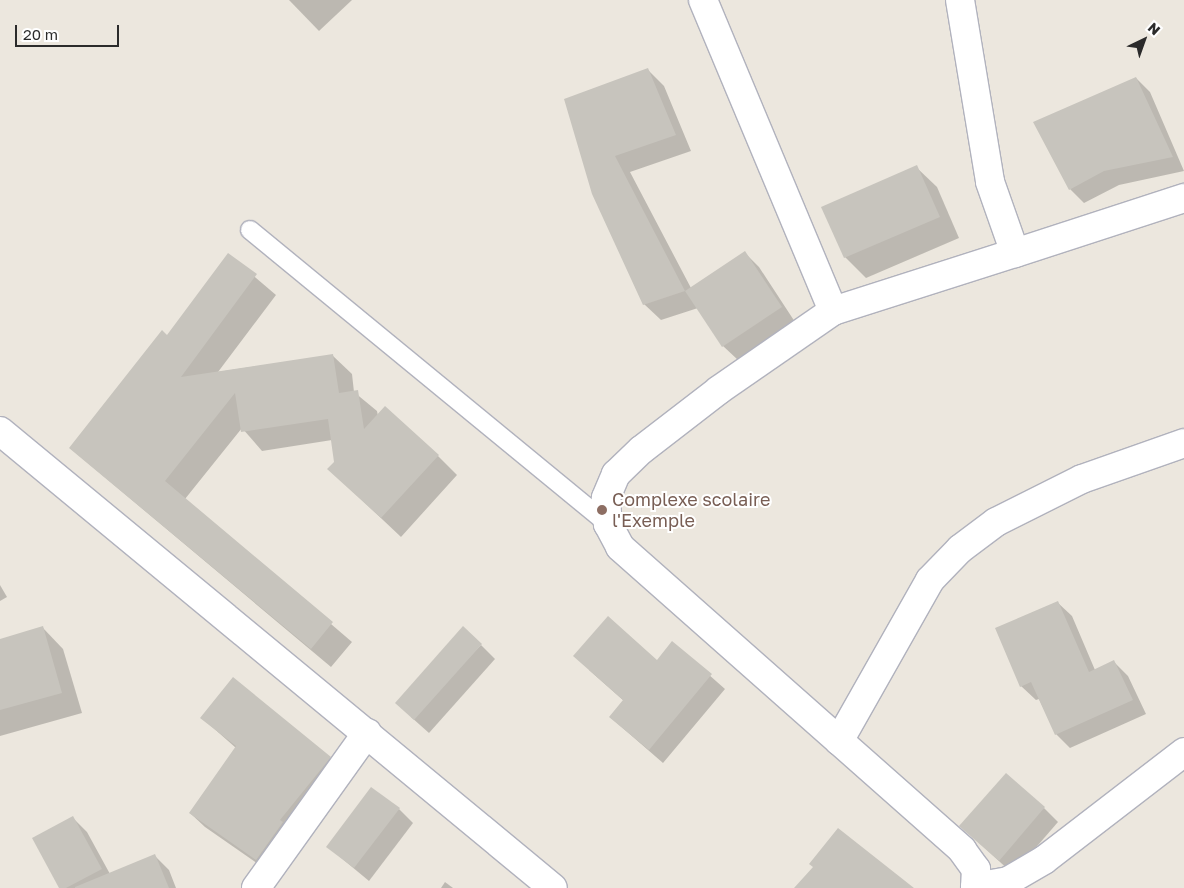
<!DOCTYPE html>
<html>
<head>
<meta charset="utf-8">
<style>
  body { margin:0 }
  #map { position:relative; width:1184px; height:888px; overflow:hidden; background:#ece7de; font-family:"Golos Text",sans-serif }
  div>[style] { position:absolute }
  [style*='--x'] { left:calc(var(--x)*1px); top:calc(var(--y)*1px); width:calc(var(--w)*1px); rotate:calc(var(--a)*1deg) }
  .shadow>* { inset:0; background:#0003 }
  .building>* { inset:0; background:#c7c4bd }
  .roads { filter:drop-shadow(1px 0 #b1b2bd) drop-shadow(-1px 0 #b1b2bd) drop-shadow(0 1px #b1b2bd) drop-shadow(0 -1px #b1b2bd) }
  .service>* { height:18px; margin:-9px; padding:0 9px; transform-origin:9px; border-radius:9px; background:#fff }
  .minor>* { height:28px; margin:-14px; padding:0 14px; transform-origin:14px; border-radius:14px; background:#fff }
  .dots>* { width:14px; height:14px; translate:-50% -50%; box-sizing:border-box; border:2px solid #fff; border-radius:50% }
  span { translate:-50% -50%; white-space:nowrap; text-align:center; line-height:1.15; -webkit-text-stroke:4px #fff; paint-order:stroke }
  .education-label { font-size:18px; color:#785e54 }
  .left { translate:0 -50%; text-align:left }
  .north { position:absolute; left:1119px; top:15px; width:50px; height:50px; -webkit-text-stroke:4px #fff; paint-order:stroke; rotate:42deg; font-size:14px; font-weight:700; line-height:20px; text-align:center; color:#2b2b2b }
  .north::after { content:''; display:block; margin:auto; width:18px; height:22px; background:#2b2b2b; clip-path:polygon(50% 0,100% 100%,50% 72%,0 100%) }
  .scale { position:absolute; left:15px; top:25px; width:104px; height:22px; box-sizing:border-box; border:2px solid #2b2b2b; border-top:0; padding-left:6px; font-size:15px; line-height:18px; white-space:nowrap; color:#2b2b2b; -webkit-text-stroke:4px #fff; paint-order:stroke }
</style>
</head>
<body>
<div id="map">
  <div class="shadow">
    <div style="clip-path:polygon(289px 0,352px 0,319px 31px)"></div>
    <div style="clip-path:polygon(648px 70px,664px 86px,691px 151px,630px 172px,691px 288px,745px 253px,759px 267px,795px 322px,738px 360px,723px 346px,698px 308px,661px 320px,644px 304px,594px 193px)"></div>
    <div style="clip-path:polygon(1136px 78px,1150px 92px,1184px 171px,1119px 185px,1084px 203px,1070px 189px)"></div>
    <div style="clip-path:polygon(916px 167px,937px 187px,959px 238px,866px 278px,845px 257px)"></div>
    <div style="clip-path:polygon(229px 255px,276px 295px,218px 372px,332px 355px,352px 374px,354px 392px,377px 411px,378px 416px,438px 456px,457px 475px,401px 537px,329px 469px,335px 462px,332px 440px,262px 451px,242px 428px,185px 499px,352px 642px,331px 667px,70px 448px,168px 336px)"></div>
    <div style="clip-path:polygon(0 585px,7px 597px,0 601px)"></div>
    <div style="clip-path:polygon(1057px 602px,1072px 616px,1095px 670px,1114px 662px,1128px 676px,1146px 714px,1070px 748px,1056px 734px,1039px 699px,1036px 700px,1021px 686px)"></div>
    <div style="clip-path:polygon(43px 628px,63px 649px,82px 713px,0 736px,0 640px)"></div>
    <div style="clip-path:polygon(673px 643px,725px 689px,663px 763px,610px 717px,624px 701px,589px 670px,657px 662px)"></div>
    <div style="clip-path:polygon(481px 645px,495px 659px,429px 733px,411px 717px)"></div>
    <div style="clip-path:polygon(202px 718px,330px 758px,344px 772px,271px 873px,205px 827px,190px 813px,236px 748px)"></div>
    <div style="clip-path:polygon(1044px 808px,1058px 822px,1013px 874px,961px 826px)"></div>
    <div style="clip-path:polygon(399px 809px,413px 823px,369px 881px,328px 847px)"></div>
    <div style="clip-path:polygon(73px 818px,87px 832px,110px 874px,155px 856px,169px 870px,176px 888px,61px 888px)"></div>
    <div style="clip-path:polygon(445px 882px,453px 888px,441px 888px)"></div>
  </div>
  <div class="building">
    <div style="clip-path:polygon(648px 68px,676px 135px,615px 156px,685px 291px,643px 305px,592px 194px,564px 99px)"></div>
    <div style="clip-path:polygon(1136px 77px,1173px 157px,1104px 171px,1069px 190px,1033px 122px)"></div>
    <div style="clip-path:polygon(917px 165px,940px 217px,844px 258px,821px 207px)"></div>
    <div style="clip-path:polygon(745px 251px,782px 307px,722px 347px,685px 291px)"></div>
    <div style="clip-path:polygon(228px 253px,257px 274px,181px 377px,333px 354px,339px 393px,358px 390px,364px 429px,385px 406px,439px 455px,381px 518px,327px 469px,334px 462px,328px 419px,241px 432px,235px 393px,165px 481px,333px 622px,311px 649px,69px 448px,162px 330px,167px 335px)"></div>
    <div style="clip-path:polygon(1058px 601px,1089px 672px,1114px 660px,1133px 700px,1055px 735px,1031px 682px,1020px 687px,995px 628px)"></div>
    <div style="clip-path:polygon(608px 616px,657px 660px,672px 641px,712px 674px,649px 750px,609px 717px,623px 700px,573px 656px)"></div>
    <div style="clip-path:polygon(43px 626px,62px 693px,0 710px,0 639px)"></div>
    <div style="clip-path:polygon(463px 626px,482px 644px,414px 720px,395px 703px)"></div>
    <div style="clip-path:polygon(233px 677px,331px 757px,280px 820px,283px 822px,256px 860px,189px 813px,236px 746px,200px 718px)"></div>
    <div style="clip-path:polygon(1006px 773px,1045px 807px,999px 861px,959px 826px)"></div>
    <div style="clip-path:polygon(371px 787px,400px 808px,354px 868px,326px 847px)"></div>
    <div style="clip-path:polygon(73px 816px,102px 869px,66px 888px,59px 888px,32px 838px)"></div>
    <div style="clip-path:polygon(838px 828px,914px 888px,794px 888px,813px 867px,809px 864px)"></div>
    <div style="clip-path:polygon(155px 854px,169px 888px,75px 888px,75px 887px)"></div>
  </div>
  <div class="roads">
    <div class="service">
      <div style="--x:250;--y:230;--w:463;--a:39.4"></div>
    </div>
    <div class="minor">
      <div style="--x:703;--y:0;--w:337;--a:67.3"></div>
      <div style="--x:833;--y:311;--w:191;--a:-17.7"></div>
      <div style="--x:960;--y:0;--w:184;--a:80.6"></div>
      <div style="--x:990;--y:182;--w:75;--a:70.6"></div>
      <div style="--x:1015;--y:253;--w:178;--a:-18"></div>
      <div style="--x:833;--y:311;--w:139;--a:145.3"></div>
      <div style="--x:719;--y:390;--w:98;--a:142.4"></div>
      <div style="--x:641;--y:450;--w:35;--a:136"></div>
      <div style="--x:616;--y:474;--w:26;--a:113"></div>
      <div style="--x:606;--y:498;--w:26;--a:86"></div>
      <div style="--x:608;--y:524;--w:26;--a:62"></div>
      <div style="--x:620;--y:547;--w:457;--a:41.5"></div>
      <div style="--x:962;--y:850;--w:24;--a:54"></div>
      <div style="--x:976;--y:869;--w:19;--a:93"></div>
      <div style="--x:0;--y:431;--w:717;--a:39.57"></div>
      <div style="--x:839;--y:741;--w:185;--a:-60.5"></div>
      <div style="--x:930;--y:580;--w:43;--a:-45.9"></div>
      <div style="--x:960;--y:549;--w:45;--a:-36.9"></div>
      <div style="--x:996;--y:522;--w:96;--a:-26.6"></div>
      <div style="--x:1082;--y:479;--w:108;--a:-19.4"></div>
      <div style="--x:975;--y:887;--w:34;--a:-10"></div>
      <div style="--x:1008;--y:881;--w:42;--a:-30.3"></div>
      <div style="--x:1044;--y:860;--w:177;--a:-37.6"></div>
      <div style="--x:256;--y:888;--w:191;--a:-54.4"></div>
    </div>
  </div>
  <div class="dots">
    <div style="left:602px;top:510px;background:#8d6e63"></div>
  </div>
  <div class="education-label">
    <span class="left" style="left:612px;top:510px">Complexe scolaire<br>l'Exemple</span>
  </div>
  <div class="north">N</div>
  <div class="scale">20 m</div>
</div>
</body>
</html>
